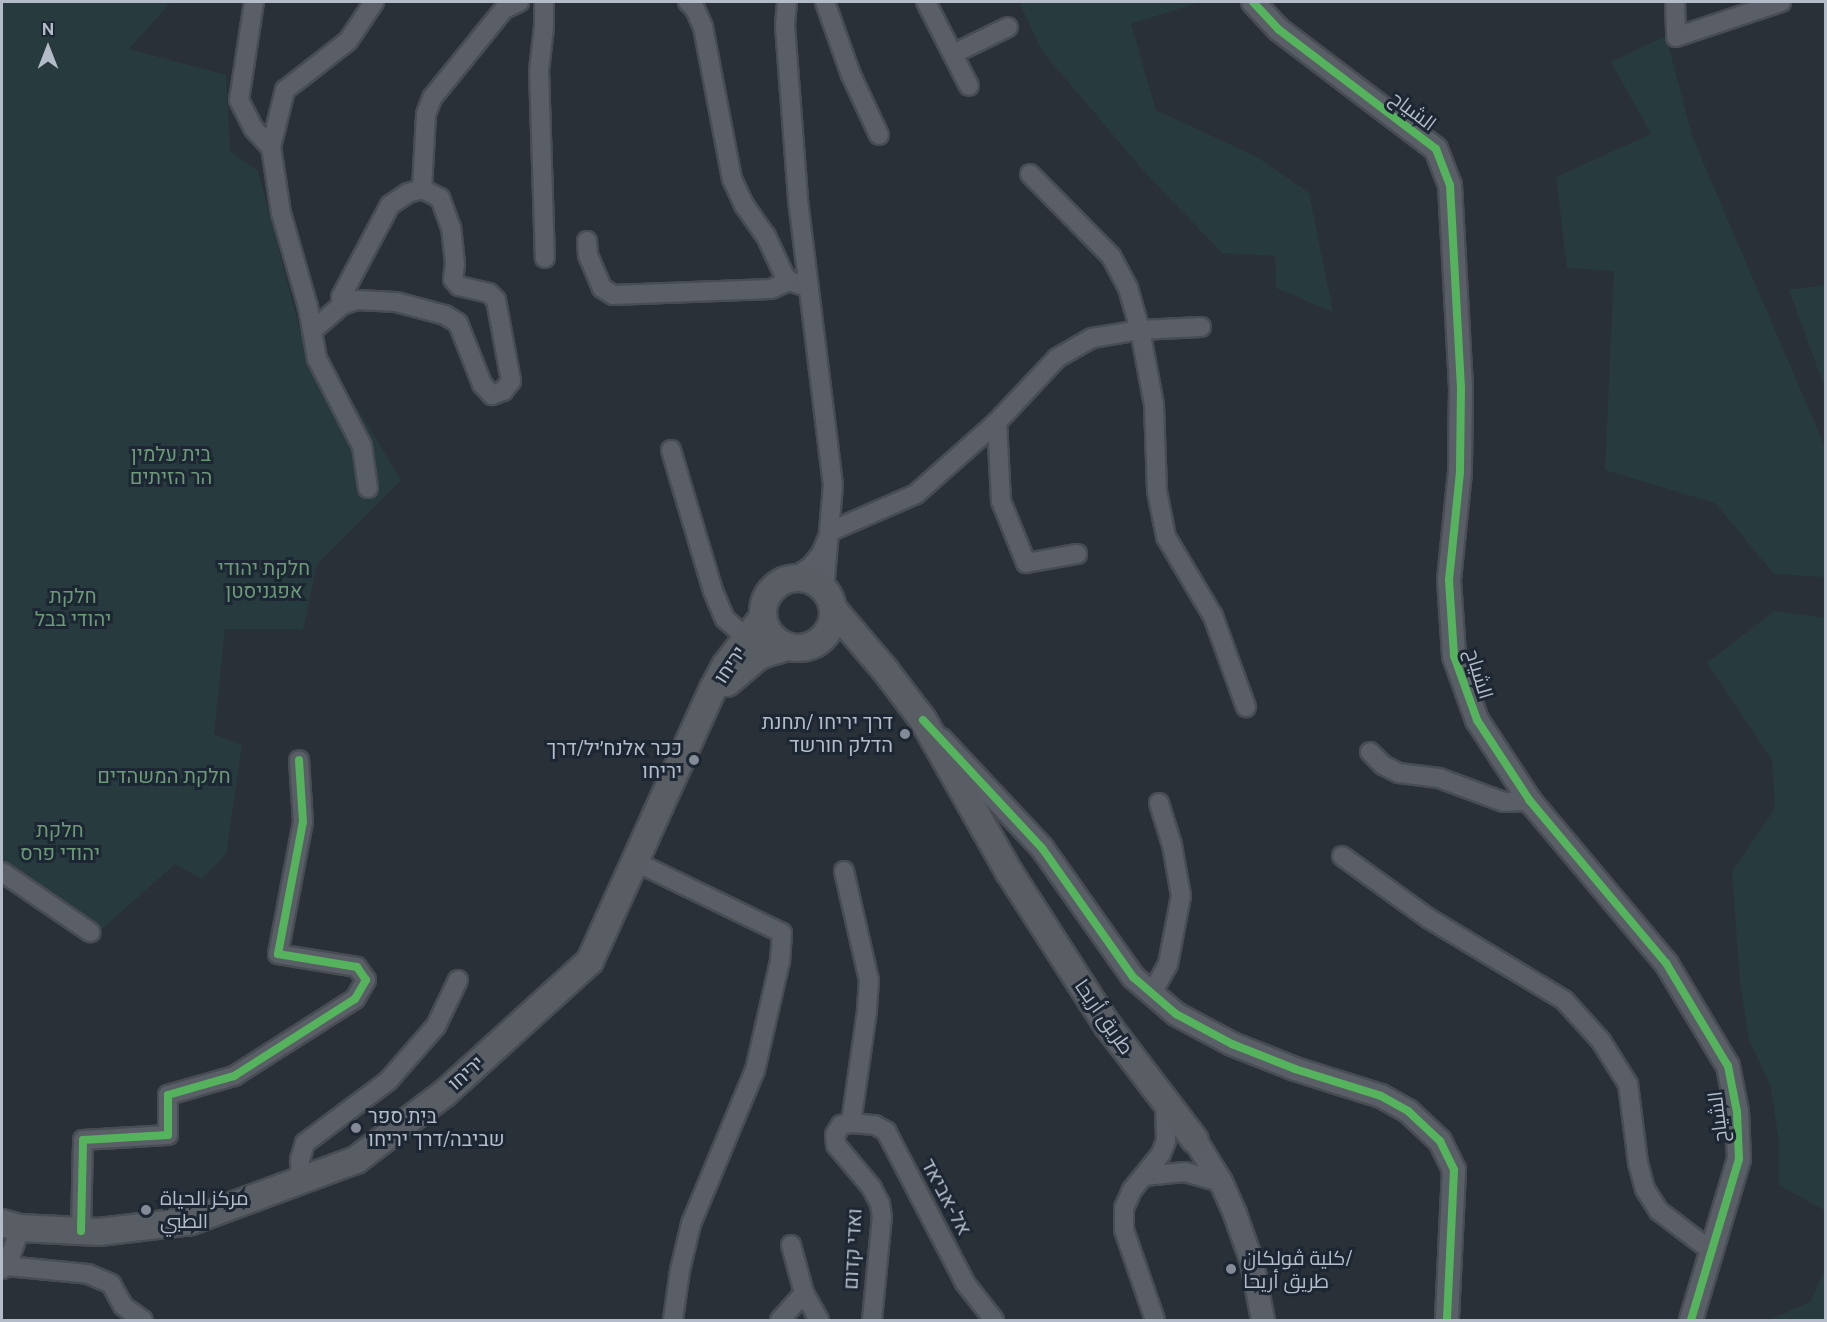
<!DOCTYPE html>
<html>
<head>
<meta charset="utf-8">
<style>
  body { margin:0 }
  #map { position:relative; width:1827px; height:1322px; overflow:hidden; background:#2a3038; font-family:"Public Sans",Cairo,Heebo,sans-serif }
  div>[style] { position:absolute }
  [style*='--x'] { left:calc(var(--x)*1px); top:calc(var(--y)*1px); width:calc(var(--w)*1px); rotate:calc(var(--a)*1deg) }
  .green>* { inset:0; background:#273a3e }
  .roads { filter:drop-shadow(2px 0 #484c53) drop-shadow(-2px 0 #484c53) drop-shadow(0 2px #484c53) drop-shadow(0 -2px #484c53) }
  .minor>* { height:18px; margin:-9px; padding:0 9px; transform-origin:9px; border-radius:9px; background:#5a5e66 }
  .tertiary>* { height:22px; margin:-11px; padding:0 11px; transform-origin:11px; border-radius:11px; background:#5a5e66 }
  .secondary>* { height:26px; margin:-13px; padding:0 13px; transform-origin:13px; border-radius:13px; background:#595d64 }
  .secondary>.ring { margin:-13px; padding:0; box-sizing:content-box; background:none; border:26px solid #595d64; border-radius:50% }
  .cycleway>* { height:8px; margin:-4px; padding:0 4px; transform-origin:4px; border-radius:4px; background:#56b35d }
  .dots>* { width:16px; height:16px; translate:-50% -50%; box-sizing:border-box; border:3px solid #1d2633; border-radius:50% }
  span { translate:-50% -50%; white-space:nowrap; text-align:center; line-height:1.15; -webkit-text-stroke:6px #1d2633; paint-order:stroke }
  .street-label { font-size:20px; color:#b4bcc9 }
  .park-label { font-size:20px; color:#6b9a76 }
  .poi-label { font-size:20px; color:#b4bcc9 }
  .right { translate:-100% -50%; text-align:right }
  .left { translate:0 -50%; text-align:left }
  .frame { position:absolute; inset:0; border:3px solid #b4bcc9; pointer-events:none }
  .north { position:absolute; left:18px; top:18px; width:60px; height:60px; -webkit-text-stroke:4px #1d2633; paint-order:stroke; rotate:0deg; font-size:16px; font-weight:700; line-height:24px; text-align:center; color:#b4bcc9 }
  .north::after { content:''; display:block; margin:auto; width:21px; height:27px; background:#b4bcc9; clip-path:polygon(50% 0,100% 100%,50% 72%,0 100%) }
</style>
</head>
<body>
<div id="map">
  <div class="green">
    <div style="clip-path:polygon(2px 2px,171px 2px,129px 49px,226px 75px,230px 151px,258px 171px,310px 368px,356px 406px,401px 480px,317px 564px,303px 629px,225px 629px,214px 734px,242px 745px,226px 854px,202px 879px,175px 864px,101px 930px,2px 860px)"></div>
    <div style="clip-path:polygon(1019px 2px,1200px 2px,1131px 24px,1156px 110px,1257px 157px,1309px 193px,1333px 312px,1276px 288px,1275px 256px,1222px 253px,1142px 169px,1042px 51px)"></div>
    <div style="clip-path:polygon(1666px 36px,1692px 136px,1825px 447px,1825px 577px,1774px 574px,1715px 503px,1605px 470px,1614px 271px,1567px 268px,1556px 177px,1651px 134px,1611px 62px)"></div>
    <div style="clip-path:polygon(1825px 285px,1826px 285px,1825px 389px,1789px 290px)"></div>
    <div style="clip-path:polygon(1774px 611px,1825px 618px,1825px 1236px,1824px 1210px,1779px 1185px,1779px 1140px,1770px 1084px,1749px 1040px,1740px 982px,1732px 872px,1775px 808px,1772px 760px,1707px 663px)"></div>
    <div style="clip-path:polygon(1825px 1270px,1825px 1320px,1769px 1320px,1810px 1302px)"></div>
  </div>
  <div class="roads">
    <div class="minor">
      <div style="--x:254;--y:2;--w:99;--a:98.7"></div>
      <div style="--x:239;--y:100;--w:31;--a:63"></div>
      <div style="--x:253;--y:128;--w:26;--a:47"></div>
      <div style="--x:544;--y:2;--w:25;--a:90"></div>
      <div style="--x:544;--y:27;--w:43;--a:96.6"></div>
      <div style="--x:539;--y:70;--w:188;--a:88.2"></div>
      <div style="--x:688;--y:2;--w:10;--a:45"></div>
      <div style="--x:695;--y:9;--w:20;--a:66"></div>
      <div style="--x:703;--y:27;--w:155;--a:79.2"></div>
      <div style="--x:732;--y:179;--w:29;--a:65"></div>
      <div style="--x:744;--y:205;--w:38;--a:55"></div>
      <div style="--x:766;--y:236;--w:43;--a:65.2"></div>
      <div style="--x:784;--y:275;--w:8;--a:50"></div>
      <div style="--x:789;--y:281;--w:21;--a:19"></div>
      <div style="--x:787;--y:2;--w:24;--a:95"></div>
      <div style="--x:785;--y:26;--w:174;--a:85.7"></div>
      <div style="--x:798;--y:200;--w:287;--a:83"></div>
      <div style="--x:833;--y:485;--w:104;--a:94.9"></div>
      <div style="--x:825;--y:2;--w:77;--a:70.4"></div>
      <div style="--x:851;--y:75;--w:66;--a:65"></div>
      <div style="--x:926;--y:2;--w:94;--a:62.9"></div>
      <div style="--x:1675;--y:2;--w:35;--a:88"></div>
      <div style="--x:1676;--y:37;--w:111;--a:-18.4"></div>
      <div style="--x:953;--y:54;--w:61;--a:-26.1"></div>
      <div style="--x:1030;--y:174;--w:115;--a:45.4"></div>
      <div style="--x:1111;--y:256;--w:36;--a:62"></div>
      <div style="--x:1128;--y:288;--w:44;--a:74.1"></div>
      <div style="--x:1140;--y:330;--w:76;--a:79.4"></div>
      <div style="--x:1154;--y:405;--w:86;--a:88"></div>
      <div style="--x:1157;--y:491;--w:47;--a:78.9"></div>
      <div style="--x:1166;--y:537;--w:92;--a:59.3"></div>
      <div style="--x:1213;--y:616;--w:97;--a:70.1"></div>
      <div style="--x:422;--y:189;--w:75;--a:-86.9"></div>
      <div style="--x:426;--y:114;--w:17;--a:-69"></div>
      <div style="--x:432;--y:98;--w:114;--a:-51"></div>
      <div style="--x:504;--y:9;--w:17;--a:-25"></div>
      <div style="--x:587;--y:241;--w:14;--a:86"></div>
      <div style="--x:588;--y:255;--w:36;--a:67"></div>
      <div style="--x:602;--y:288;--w:13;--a:32"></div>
      <div style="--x:613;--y:295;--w:158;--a:-2.2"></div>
      <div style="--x:771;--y:289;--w:20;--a:-24"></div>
      <div style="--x:312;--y:331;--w:40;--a:-41"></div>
      <div style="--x:342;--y:305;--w:16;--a:-18"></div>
      <div style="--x:357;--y:300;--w:39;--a:3"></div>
      <div style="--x:396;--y:302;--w:51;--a:14.9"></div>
      <div style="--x:445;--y:315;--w:15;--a:32"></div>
      <div style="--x:458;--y:323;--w:66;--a:68.5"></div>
      <div style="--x:482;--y:384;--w:15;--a:48"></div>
      <div style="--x:492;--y:395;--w:12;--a:-20"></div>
      <div style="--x:503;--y:391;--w:13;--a:-51"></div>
      <div style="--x:511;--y:381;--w:82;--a:-100.5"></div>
      <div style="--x:496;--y:300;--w:10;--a:-135"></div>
      <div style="--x:489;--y:293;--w:31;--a:-167"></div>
      <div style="--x:459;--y:286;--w:9;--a:-131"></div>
      <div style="--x:453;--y:279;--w:15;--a:-82"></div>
      <div style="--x:455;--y:264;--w:36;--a:-96"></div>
      <div style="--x:451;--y:228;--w:32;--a:-110"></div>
      <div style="--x:440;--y:198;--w:20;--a:-153"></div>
      <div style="--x:422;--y:189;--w:15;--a:164"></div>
      <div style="--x:408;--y:193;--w:22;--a:146"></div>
      <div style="--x:390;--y:205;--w:104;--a:118"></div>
      <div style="--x:341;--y:297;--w:8;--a:83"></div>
      <div style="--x:997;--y:422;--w:79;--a:87.1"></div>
      <div style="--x:1001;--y:501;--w:67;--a:68"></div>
      <div style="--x:1026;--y:563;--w:52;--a:-10"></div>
      <div style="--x:671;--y:450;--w:147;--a:73.4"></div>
      <div style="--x:713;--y:591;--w:30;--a:67"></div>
      <div style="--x:725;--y:619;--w:30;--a:41"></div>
      <div style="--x:368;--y:488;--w:42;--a:-98.1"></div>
      <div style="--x:362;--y:446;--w:98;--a:-117.3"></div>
      <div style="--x:317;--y:359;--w:53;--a:-99.8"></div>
      <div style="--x:308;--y:307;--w:98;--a:-106"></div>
      <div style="--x:281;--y:213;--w:67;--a:-98.6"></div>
      <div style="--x:271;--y:147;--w:59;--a:-76.2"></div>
      <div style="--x:285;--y:90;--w:80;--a:-37.9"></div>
      <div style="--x:348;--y:41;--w:47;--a:-56.3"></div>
      <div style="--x:792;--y:579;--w:23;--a:-34"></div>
      <div style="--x:811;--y:566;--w:16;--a:-50"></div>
      <div style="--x:821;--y:554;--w:25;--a:-67"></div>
      <div style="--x:831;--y:531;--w:93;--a:-23.5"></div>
      <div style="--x:916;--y:494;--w:108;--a:-41.6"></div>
      <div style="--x:997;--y:422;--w:88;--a:-46.8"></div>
      <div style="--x:1057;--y:358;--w:40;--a:-29.7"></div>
      <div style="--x:1092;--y:338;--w:49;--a:-9.5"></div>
      <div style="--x:1140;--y:330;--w:61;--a:-2.8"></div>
      <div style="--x:1370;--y:752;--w:18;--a:45"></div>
      <div style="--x:1383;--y:765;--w:18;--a:27"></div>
      <div style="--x:1399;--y:773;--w:40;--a:7.1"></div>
      <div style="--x:1439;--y:778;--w:69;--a:20.3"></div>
      <div style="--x:1504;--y:802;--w:26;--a:-2"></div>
      <div style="--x:1342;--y:856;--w:106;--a:35.8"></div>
      <div style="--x:1428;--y:918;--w:159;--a:31.1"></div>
      <div style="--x:1564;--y:1000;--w:55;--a:47.9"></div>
      <div style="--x:1601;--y:1041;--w:51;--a:57.9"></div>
      <div style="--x:1628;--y:1084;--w:80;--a:82.8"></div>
      <div style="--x:1638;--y:1163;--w:27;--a:75"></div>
      <div style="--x:1645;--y:1189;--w:26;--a:58"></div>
      <div style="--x:1659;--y:1211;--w:68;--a:37.2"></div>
      <div style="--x:636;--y:862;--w:162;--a:25.9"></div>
      <div style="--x:782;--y:933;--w:28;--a:94"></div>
      <div style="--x:780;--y:961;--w:112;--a:102.9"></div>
      <div style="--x:755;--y:1070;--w:167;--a:112.6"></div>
      <div style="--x:691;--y:1224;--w:47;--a:103.4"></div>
      <div style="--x:680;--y:1270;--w:50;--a:98"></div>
      <div style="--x:844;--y:871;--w:112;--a:77.1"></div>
      <div style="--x:869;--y:980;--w:31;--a:94"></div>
      <div style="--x:867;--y:1011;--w:113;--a:98.1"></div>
      <div style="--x:2;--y:872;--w:107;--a:34.3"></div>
      <div style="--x:1152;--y:993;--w:33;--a:-61"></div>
      <div style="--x:1168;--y:964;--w:69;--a:-79.2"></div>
      <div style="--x:1181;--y:896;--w:52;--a:-100"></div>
      <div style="--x:1172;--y:845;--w:44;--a:-107.2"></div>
      <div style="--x:1144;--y:1176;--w:41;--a:-5.6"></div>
      <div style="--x:1185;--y:1172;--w:37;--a:16"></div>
      <div style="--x:301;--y:1182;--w:22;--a:-93"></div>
      <div style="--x:300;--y:1160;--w:18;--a:-74"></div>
      <div style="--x:305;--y:1143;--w:104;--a:-36.8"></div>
      <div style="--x:388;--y:1081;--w:73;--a:-48.9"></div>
      <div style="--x:436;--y:1026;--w:51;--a:-64.4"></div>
      <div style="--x:81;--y:1231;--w:91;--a:-88.7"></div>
      <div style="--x:83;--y:1140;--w:85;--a:-3.4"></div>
      <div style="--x:168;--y:1135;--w:40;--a:-90"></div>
      <div style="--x:168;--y:1095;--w:69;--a:-16.1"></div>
      <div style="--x:234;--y:1076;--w:143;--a:-32.5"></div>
      <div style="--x:355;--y:999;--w:22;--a:-60"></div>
      <div style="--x:366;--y:980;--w:16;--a:-125"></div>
      <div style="--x:357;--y:967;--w:80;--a:-170.7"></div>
      <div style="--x:278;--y:954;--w:134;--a:-79.3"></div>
      <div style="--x:303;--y:822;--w:62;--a:-93.7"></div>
      <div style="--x:791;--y:1245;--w:50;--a:74.8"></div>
      <div style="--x:804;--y:1293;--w:31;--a:61"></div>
      <div style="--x:7;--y:1266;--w:81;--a:5.6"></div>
      <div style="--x:88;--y:1274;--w:25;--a:23"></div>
      <div style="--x:111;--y:1284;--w:25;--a:61"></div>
      <div style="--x:123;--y:1306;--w:24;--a:35"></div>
      <div style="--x:2;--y:1269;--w:6;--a:-31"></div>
      <div style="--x:7;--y:1266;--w:40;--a:-71.1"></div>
      <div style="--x:780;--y:1320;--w:36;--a:-48"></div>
      <div style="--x:872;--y:1320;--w:103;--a:-84.5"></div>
      <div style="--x:882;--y:1217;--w:13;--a:-99"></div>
      <div style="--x:880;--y:1204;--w:18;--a:-117"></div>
      <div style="--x:872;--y:1188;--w:56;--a:-129.9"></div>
      <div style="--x:836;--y:1145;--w:10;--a:-96"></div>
      <div style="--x:835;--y:1135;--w:12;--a:-59"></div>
      <div style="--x:841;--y:1125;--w:10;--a:-11"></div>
      <div style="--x:851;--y:1123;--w:24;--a:5"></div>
      <div style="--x:875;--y:1125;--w:13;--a:29"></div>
      <div style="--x:886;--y:1131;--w:171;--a:62.5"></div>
      <div style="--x:965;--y:1283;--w:47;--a:51.9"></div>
      <div style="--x:1155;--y:1320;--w:95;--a:-109"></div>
      <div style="--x:1124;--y:1230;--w:22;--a:-90"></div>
      <div style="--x:1124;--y:1208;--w:20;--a:-66"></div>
      <div style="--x:1132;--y:1190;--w:46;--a:-51.1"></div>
      <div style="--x:1161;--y:1154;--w:14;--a:-69"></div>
      <div style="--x:1166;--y:1141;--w:41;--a:-91.4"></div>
    </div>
    <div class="tertiary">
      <div style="--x:1253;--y:2;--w:37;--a:47"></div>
      <div style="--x:1278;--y:29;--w:198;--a:37.2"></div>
      <div style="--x:1436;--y:149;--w:39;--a:69"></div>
      <div style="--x:1450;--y:185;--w:202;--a:86.9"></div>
      <div style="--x:1461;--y:387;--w:85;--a:90.7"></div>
      <div style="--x:1460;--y:472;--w:109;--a:95.8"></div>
      <div style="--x:1449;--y:580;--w:76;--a:86.2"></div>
      <div style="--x:1454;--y:656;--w:68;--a:70.2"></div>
      <div style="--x:1477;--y:720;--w:97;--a:56.8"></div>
      <div style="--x:1530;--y:801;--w:212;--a:50"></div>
      <div style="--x:1666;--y:963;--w:120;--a:59"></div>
      <div style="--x:1728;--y:1066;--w:47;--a:78.9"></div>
      <div style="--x:1737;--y:1112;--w:47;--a:87.6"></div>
      <div style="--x:1739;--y:1159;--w:168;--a:106.6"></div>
      <div style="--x:941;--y:740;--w:148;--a:46.9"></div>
      <div style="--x:1042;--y:848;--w:158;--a:54.8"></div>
      <div style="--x:1133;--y:977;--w:57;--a:40.7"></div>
      <div style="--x:1176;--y:1014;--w:64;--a:28.2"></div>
      <div style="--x:1232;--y:1044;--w:68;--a:21.6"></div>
      <div style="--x:1295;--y:1069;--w:90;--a:17.4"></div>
      <div style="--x:1381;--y:1096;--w:31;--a:29"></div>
      <div style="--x:1408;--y:1111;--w:44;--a:43.2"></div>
      <div style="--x:1440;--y:1141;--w:32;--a:64"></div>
      <div style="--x:1454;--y:1170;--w:150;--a:92.7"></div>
      <div style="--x:1195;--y:1140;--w:49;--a:58.2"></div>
      <div style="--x:1221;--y:1182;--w:35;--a:66"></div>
      <div style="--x:1235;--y:1214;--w:51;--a:70.5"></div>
      <div style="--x:1252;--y:1262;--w:59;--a:79.3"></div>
    </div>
    <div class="secondary">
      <div class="ring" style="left:763px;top:578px;width:44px;height:44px"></div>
      <div style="--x:834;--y:610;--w:79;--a:49.6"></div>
      <div style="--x:885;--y:670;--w:63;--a:52.8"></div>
      <div style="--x:923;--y:720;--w:175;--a:60.5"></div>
      <div style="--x:1009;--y:872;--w:183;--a:57.3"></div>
      <div style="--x:1108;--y:1026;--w:143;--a:52.7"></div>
      <div style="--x:727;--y:683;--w:42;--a:-40.2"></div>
      <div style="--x:759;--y:656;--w:29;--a:-18"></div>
      <div style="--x:2;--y:1223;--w:19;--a:16"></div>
      <div style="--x:20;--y:1228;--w:79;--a:2.9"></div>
      <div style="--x:99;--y:1232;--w:93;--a:-6.8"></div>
      <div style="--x:191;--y:1221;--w:176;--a:-20.3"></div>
      <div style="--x:356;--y:1160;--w:111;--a:-37"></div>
      <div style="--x:445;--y:1093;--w:196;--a:-42.3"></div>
      <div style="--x:590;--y:961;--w:299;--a:-65.7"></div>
      <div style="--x:713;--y:689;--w:27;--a:-62"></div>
      <div style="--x:726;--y:665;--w:61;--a:-52.4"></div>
    </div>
  </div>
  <div class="cycleway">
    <div style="--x:1253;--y:2;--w:37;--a:47"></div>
    <div style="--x:1278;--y:29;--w:198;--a:37.2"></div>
    <div style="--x:1436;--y:149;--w:39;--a:69"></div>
    <div style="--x:1450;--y:185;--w:202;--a:86.9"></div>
    <div style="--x:1461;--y:387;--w:85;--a:90.7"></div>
    <div style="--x:1460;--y:472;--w:109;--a:95.8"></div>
    <div style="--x:1449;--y:580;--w:76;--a:86.2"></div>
    <div style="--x:1454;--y:656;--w:68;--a:70.2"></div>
    <div style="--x:1477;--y:720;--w:97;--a:56.8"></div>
    <div style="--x:1530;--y:801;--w:212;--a:50"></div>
    <div style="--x:1666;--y:963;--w:120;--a:59"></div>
    <div style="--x:1728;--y:1066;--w:47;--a:78.9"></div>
    <div style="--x:1737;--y:1112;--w:47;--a:87.6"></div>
    <div style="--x:1739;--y:1159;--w:168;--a:106.6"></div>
    <div style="--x:923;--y:720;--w:175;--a:47.1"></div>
    <div style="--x:1042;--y:848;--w:158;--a:54.8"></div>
    <div style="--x:1133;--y:977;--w:57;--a:40.7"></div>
    <div style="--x:1176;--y:1014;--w:64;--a:28.2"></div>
    <div style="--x:1232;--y:1044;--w:68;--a:21.6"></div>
    <div style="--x:1295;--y:1069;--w:90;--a:17.4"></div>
    <div style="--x:1381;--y:1096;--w:31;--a:29"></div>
    <div style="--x:1408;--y:1111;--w:44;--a:43.2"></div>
    <div style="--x:1440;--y:1141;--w:32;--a:64"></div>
    <div style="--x:1454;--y:1170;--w:150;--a:92.7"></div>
    <div style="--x:81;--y:1231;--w:91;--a:-88.7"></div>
    <div style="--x:83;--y:1140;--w:85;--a:-3.4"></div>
    <div style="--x:168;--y:1135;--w:40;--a:-90"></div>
    <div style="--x:168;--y:1095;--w:69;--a:-16.1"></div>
    <div style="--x:234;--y:1076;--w:143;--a:-32.5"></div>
    <div style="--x:355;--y:999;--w:22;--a:-60"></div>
    <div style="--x:366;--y:980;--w:16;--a:-125"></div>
    <div style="--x:357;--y:967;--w:80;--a:-170.7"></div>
    <div style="--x:278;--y:954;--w:134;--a:-79.3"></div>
    <div style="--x:303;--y:822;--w:62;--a:-93.7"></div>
  </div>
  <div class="dots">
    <div style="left:905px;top:734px;background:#848b96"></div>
    <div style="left:694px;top:760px;background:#848b96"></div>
    <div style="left:356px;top:1128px;background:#848b96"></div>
    <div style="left:146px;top:1210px;background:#848b96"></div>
    <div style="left:1231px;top:1269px;background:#848b96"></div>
  </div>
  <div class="street-label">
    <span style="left:1413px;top:111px;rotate:37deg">الشياح</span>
    <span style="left:730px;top:665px;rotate:-56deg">יריחו</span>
    <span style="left:1479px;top:674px;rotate:73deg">الشياح</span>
    <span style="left:1104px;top:1017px;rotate:55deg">طريق أريحا</span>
    <span style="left:466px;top:1073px;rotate:-42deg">יריחו</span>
    <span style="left:1718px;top:1117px;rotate:-97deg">الشياح</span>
    <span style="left:946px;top:1197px;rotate:62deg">אל-אביאד</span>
    <span style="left:853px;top:1249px;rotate:-87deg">ואדי קדום</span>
  </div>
  <div class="park-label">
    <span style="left:171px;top:466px">בית עלמין<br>הר הזיתים</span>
    <span style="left:264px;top:580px">חלקת יהודי<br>אפגניסטן</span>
    <span style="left:73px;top:608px">חלקת<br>יהודי בבל</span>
    <span style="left:164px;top:776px">חלקת המשהדים</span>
    <span style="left:60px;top:842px">חלקת<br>יהודי פרס</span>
  </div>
  <div class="poi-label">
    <span class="right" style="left:893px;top:734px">דרך יריחו /תחנת<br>הדלק חורשד</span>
    <span class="right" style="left:682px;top:760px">ככר אלנח׳יל/דרך<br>יריחו</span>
    <span class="left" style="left:368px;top:1128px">בית ספר<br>שביבה/דרך יריחו</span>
    <span class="left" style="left:160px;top:1210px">مركز الحياة<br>الطبي</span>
    <span class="left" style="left:1243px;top:1270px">كلية ڤولكان/<br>طريق أريحا</span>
  </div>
  <div class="frame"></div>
  <div class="north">N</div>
</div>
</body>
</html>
